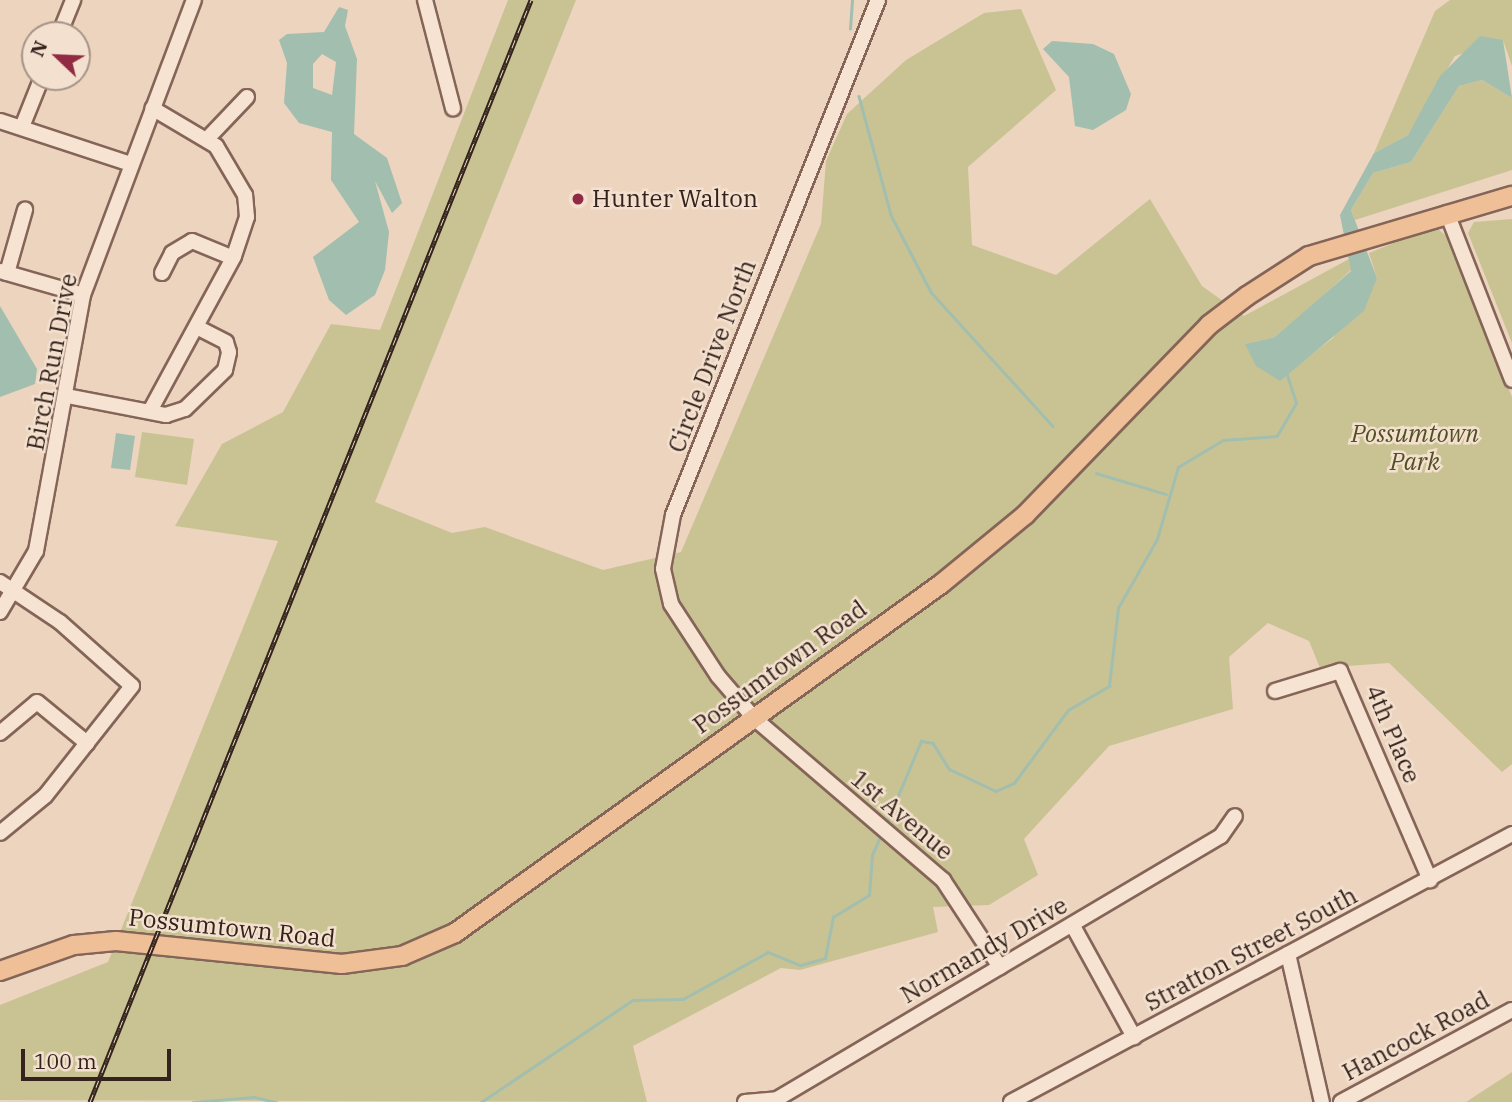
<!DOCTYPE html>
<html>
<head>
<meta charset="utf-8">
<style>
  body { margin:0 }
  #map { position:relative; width:1512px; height:1102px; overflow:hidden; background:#ecd4bf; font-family:"IBM Plex Serif",serif }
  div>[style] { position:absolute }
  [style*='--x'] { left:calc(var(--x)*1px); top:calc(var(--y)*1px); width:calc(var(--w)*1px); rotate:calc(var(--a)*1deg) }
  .green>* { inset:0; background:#c9c394 }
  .water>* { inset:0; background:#a2beaf }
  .stream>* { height:2.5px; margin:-1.25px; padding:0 1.25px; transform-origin:1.25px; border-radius:1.25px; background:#a2beaf }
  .roads { filter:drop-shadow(2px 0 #846558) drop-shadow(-2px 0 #846558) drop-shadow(0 2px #846558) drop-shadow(0 -2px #846558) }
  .minor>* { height:14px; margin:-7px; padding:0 7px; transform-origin:7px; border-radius:7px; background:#f7e3d2 }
  .major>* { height:18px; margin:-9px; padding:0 9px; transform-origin:9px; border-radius:9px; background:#efbf97 }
  .rail>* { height:5px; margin-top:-2.5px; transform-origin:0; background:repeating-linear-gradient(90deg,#f4e0ce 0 8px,#34221c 0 16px); box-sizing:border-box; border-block:2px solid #34221c }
  .dots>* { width:19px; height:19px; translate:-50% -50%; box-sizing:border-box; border:4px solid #f4e0ce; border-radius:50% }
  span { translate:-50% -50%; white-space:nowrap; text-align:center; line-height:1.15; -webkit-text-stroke:5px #f4e0ce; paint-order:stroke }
  .poi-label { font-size:24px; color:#34221c }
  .left { translate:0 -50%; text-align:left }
  .street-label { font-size:24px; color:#34221c }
  .park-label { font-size:24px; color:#4f5023; font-style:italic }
  .north { position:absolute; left:21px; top:21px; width:70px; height:70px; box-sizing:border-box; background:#f4e0ce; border:2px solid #a79487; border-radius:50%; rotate:293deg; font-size:19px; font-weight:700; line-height:28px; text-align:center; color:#34221c }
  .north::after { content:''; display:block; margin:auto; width:24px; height:32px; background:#912a43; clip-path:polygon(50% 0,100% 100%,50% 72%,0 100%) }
  .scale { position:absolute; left:21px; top:1049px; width:150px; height:32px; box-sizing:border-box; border:4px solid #34221c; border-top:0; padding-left:9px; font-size:21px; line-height:24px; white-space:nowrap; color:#34221c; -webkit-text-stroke:5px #f4e0ce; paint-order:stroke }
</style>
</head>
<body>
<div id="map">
  <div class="green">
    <div style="clip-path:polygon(508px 0,576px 0,375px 502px,452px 533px,485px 527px,603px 570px,681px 552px,821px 224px,826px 161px,847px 114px,906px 60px,984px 13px,1021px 9px,1056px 90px,968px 167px,972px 245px,1056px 275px,1150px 199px,1202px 286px,1244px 316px,1349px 259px,1351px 270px,1292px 324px,1275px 337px,1245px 344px,1312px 354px,1333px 338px,1377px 278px,1369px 253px,1426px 230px,1437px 228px,1446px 236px,1512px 397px,1512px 764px,1502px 772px,1389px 663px,1320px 668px,1309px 641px,1268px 623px,1229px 657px,1233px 709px,1109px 746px,1024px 839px,1038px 875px,989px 905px,933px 907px,938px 932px,800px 970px,781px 968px,633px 1046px,647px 1102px,0 1100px,0 1005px,108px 962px,278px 541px,175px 526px,222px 444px,283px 412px,331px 324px,380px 330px)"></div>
    <div style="clip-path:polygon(1450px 0,1512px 0,1512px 66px,1503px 40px,1455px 56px,1408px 135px,1374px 153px,1435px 11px)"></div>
    <div style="clip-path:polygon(1482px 80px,1512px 98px,1512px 170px,1355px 220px,1351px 210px,1373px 173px,1411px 162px,1459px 86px)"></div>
    <div style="clip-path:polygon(1512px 219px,1512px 343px,1468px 233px,1474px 222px)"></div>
    <div style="clip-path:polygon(142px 432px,194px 439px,187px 485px,135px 477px)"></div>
    <div style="clip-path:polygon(1512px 1072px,1512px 1102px,1466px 1102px)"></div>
  </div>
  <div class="water">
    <div style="clip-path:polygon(evenodd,339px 7px,348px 10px,345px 26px,357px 59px,354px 134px,387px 158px,402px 203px,392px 213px,375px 181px,389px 232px,385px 270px,375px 295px,346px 315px,329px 300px,313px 257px,359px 222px,331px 180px,332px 132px,299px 123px,284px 103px,287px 63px,279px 40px,287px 34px,324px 32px,339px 7px,322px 54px,336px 62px,332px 95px,313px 88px,313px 64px,322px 54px)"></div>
    <div style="clip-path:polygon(1480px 36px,1503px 40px,1512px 98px,1482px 80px,1459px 86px,1411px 162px,1373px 173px,1351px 210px,1377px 278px,1364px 311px,1280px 381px,1256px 366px,1245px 344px,1275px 337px,1351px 271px,1340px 215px,1374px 153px,1408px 135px,1440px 76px)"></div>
    <div style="clip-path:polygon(1052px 41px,1093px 44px,1114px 54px,1131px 94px,1126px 110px,1093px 130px,1075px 126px,1069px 77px,1043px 49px)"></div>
    <div style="clip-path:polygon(0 306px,37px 369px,35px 384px,0 397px)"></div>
    <div style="clip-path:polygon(116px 433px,135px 436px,130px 470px,111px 468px)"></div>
  </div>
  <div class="stream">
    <div style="--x:850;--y:29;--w:29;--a:-86"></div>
    <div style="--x:859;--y:96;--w:123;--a:74.9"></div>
    <div style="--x:891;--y:215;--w:87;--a:62.5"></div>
    <div style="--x:931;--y:292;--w:181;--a:47.7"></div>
    <div style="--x:1096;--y:473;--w:73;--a:16.7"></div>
    <div style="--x:886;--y:824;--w:90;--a:-67.1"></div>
    <div style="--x:921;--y:741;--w:12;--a:9"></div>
    <div style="--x:933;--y:743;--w:31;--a:58"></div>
    <div style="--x:949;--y:769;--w:52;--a:25.1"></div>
    <div style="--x:996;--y:791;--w:20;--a:-24"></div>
    <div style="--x:1014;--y:783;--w:91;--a:-53.5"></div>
    <div style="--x:1068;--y:710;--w:48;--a:-30.3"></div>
    <div style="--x:1109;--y:686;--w:79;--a:-83.4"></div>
    <div style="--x:1118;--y:608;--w:79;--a:-60.5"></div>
    <div style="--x:1157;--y:539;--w:75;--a:-73.7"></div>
    <div style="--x:1178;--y:467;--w:52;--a:-31"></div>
    <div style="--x:1223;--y:440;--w:54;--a:-4.2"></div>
    <div style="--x:1277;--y:436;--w:38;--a:-60"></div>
    <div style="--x:1296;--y:403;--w:33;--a:-108"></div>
    <div style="--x:193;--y:1102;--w:61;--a:-4.7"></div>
    <div style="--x:254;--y:1097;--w:23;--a:13"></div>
    <div style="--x:481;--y:1102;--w:183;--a:-33.9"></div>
    <div style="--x:633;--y:1000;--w:50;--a:-1.1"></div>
    <div style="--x:683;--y:999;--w:97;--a:-28.9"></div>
    <div style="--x:768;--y:952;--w:35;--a:22"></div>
    <div style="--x:801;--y:965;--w:25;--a:-16"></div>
    <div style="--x:825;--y:958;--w:42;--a:-79"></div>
    <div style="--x:833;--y:917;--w:42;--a:-31.4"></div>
    <div style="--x:869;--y:895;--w:40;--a:-85.7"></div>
    <div style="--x:872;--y:855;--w:24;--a:-66"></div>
  </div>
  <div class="roads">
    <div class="minor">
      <div style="--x:425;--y:0;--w:112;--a:75.5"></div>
      <div style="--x:878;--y:0;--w:554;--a:111.71"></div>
      <div style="--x:673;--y:515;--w:55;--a:100.5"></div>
      <div style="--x:663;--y:569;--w:36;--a:77"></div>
      <div style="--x:671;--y:604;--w:86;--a:56.9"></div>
      <div style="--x:718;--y:676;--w:55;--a:49.4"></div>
      <div style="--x:754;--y:718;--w:249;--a:40.6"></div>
      <div style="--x:943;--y:880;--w:104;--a:56.8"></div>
      <div style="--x:59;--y:35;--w:38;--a:-68"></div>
      <div style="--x:0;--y:121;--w:138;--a:18.2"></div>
      <div style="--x:22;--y:127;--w:54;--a:-68.2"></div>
      <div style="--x:207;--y:139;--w:58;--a:-46.4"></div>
      <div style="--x:1447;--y:213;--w:179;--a:68.7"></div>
      <div style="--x:0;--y:271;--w:86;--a:16.1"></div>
      <div style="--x:7;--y:273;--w:66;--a:-74.1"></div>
      <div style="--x:162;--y:273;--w:22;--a:-63"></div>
      <div style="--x:172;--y:253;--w:23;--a:-31"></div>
      <div style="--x:192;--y:241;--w:44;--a:22.5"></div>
      <div style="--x:67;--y:396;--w:101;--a:10.9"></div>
      <div style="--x:166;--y:415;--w:20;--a:-18"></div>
      <div style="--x:185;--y:409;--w:56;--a:-44.3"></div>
      <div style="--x:225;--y:370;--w:18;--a:-77"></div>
      <div style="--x:229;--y:352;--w:10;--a:-107"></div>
      <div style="--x:226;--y:342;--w:33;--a:-153"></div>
      <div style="--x:150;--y:411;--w:176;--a:-61.5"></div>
      <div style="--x:234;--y:256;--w:41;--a:-71.6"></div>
      <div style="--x:247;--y:217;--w:22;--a:-95"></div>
      <div style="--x:245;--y:195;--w:57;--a:-120.6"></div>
      <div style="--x:216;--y:146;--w:74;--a:-149.3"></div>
      <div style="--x:0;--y:582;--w:72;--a:33.7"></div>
      <div style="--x:60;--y:622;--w:96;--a:41.6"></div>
      <div style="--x:132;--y:686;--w:140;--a:128.3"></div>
      <div style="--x:45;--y:796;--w:58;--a:140.6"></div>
      <div style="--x:0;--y:612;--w:71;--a:-59.5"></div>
      <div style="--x:36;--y:551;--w:260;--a:-79.6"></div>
      <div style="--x:83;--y:295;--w:315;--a:-69.4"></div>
      <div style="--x:1275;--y:691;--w:68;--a:-17.1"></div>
      <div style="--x:1340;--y:671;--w:228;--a:66.7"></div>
      <div style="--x:0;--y:733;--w:48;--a:-40"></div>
      <div style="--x:37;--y:702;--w:65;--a:39.4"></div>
      <div style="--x:1073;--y:926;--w:127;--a:61.2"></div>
      <div style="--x:1288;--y:954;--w:152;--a:77.1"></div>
      <div style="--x:745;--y:1102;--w:32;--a:-5"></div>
      <div style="--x:777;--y:1099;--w:516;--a:-30.64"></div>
      <div style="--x:1221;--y:836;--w:24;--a:-55"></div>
      <div style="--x:1011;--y:1102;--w:568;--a:-28.14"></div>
      <div style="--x:1341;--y:1102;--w:194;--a:-28.3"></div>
    </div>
    <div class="major">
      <div style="--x:0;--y:971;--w:78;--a:-19.4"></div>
      <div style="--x:74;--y:945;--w:42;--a:-5.4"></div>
      <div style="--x:116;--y:941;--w:227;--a:5.8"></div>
      <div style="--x:342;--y:964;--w:61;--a:-7.6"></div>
      <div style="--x:402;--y:956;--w:58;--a:-23.5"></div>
      <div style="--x:455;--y:933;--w:598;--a:-35.68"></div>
      <div style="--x:941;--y:584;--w:109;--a:-39.4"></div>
      <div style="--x:1025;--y:515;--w:264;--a:-45.9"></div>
      <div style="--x:1209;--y:325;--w:48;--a:-37.3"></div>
      <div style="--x:1247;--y:296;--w:74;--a:-32.8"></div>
      <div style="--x:1309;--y:256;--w:212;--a:-16.5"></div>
    </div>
  </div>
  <div class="rail">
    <div style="--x:90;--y:1102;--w:1187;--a:-68.19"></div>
  </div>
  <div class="dots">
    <div style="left:578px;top:199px;background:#912a43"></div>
  </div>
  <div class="poi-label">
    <span class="left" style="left:592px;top:199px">Hunter Walton</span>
  </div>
  <div class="street-label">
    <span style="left:712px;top:356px;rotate:-69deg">Circle Drive North</span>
    <span style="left:52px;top:362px;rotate:-79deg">Birch Run Drive</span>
    <span style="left:780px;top:667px;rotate:-36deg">Possumtown Road</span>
    <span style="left:1393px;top:734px;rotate:67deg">4th Place</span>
    <span style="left:902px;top:815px;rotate:40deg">1st Avenue</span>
    <span style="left:232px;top:928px;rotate:6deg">Possumtown Road</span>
    <span style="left:1251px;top:949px;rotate:-28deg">Stratton Street South</span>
    <span style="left:984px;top:950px;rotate:-30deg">Normandy Drive</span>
    <span style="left:1416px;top:1036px;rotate:-28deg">Hancock Road</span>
  </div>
  <div class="park-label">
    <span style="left:1415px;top:448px">Possumtown<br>Park</span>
  </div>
  <div class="north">N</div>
  <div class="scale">100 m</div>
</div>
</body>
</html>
